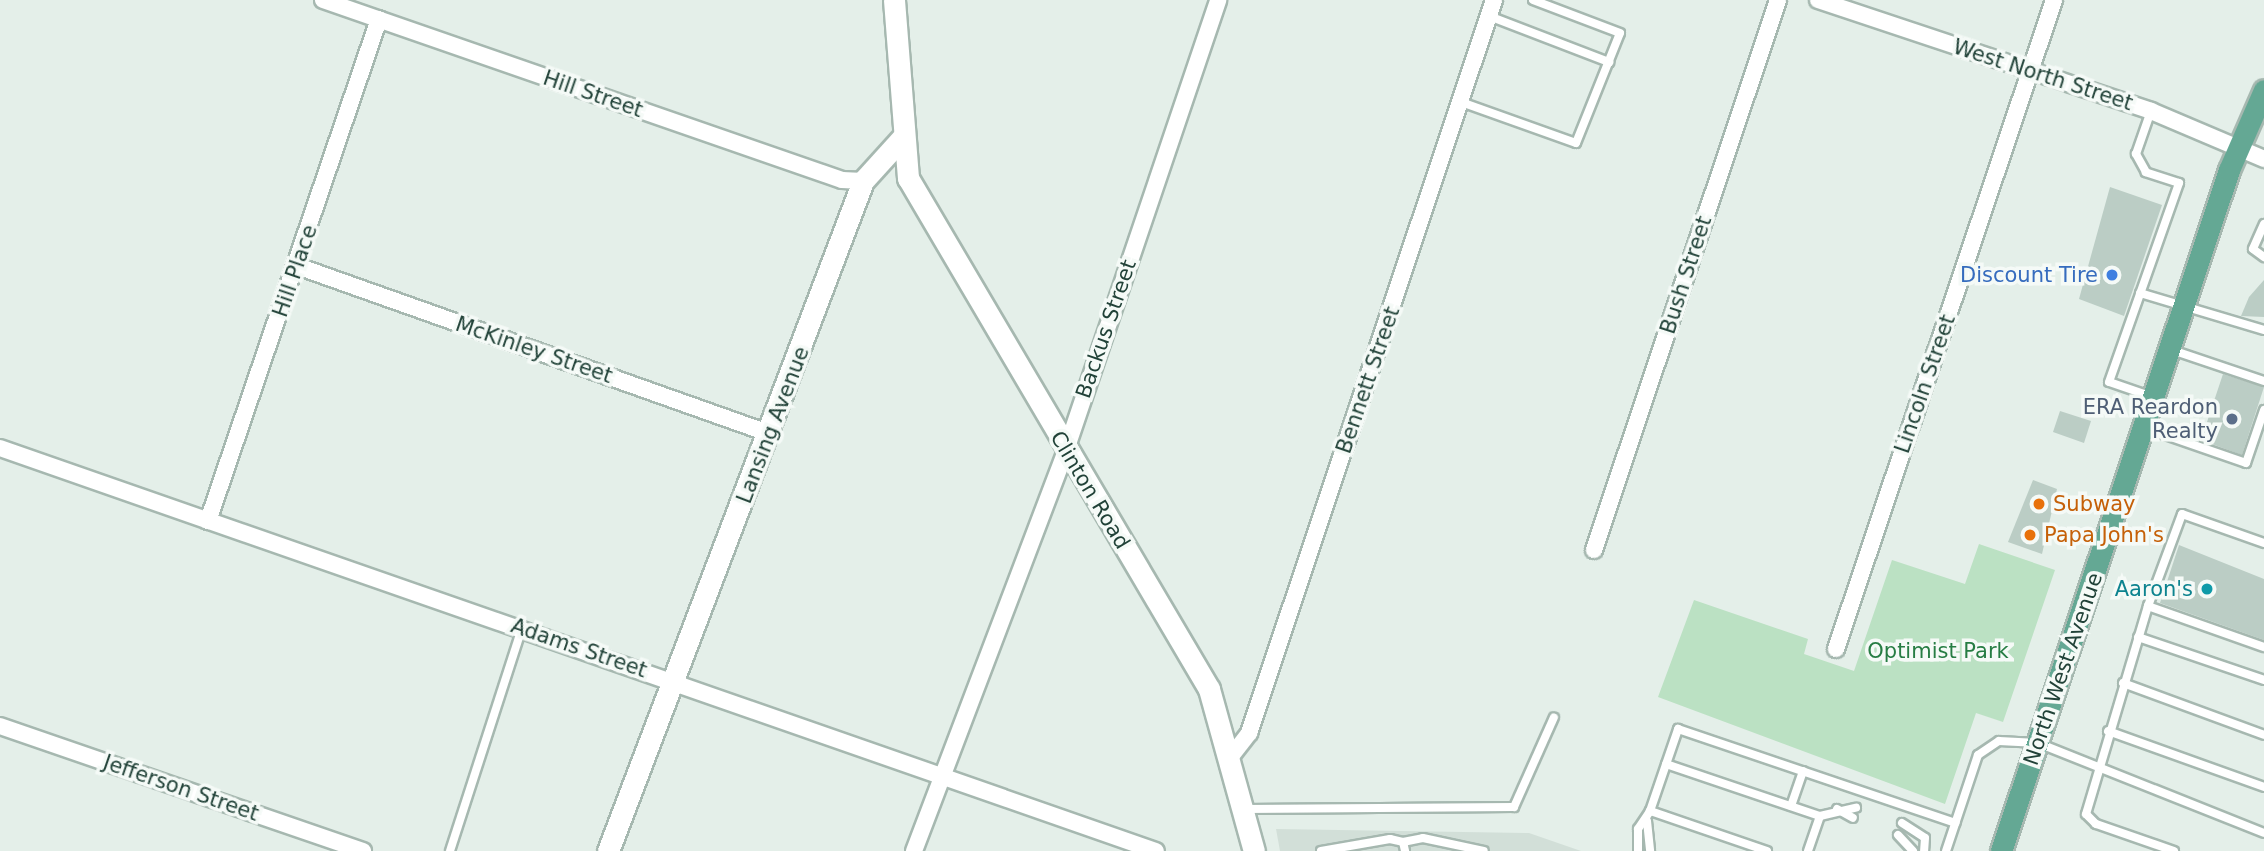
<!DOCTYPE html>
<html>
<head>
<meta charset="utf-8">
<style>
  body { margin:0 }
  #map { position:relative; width:2264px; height:851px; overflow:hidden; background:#e4efe9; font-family:"DejaVu Sans",sans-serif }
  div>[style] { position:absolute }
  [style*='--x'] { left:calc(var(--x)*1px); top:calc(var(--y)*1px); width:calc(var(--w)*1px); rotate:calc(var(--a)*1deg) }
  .built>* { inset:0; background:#d2dfd8 }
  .green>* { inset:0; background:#bbe1c3 }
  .building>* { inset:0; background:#bbcdc5 }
  .roads { filter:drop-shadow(2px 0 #a6b8b0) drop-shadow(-2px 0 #a6b8b0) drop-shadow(0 2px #a6b8b0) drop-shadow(0 -2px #a6b8b0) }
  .service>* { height:8px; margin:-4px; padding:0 4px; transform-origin:4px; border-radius:4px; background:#fff }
  .minor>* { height:16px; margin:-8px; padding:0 8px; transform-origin:8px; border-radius:8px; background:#fff }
  .secondary>* { height:21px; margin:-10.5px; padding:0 10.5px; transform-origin:10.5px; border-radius:10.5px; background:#fff }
  .primary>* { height:21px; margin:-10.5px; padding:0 10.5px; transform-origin:10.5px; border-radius:10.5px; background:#64a894 }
  .dots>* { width:19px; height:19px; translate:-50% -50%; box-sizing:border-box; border:4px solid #f5faf7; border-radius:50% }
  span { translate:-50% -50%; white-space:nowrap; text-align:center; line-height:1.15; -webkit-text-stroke:7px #f5faf7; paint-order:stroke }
  .street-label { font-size:21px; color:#214238 }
  .shop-label { font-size:21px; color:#366cbe }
  .right { translate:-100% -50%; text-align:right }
  .service-label { font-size:21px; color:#4e5e75 }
  .food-label { font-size:21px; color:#c56008 }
  .left { translate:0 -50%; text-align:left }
  .culture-label { font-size:21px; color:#0d838f }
  .park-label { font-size:21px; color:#277d44 }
</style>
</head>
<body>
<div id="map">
  <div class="built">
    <div style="clip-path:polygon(1276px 829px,1529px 833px,1581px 851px,1280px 851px)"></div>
  </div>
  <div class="green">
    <div style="clip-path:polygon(1979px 544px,2055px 570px,2003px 722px,1976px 713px,1945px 804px,1658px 697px,1694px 600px,1808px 639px,1804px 654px,1854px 671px,1892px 560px,1965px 584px)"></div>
  </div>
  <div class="building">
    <div style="clip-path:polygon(2110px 187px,2162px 205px,2124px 316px,2079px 299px)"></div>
    <div style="clip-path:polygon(2264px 280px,2264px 317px,2241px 316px,2249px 297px)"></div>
    <div style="clip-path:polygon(2223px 374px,2264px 387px,2242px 455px,2201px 440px)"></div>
    <div style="clip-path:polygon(2060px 411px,2091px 421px,2084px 443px,2053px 432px)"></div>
    <div style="clip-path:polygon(2033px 480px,2057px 489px,2042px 554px,2008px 542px)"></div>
    <div style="clip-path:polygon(2179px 545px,2264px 579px,2264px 640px,2160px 603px)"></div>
  </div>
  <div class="roads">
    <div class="service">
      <div style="--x:1489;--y:16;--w:129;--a:21"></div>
      <div style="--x:1461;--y:102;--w:122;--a:19.6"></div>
      <div style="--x:1576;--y:143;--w:118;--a:-68.2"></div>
      <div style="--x:1620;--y:33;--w:93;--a:-159.2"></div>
      <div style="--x:2264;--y:224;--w:27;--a:114"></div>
      <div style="--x:2253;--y:249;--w:14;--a:36"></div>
      <div style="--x:2140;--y:293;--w:129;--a:16.6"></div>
      <div style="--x:2172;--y:350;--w:97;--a:18.6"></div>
      <div style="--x:2150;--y:396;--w:43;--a:-161.1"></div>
      <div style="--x:2109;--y:382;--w:211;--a:-70.6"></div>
      <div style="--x:2179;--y:183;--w:35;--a:-162"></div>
      <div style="--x:2146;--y:172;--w:21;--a:-119"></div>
      <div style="--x:2136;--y:154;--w:46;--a:-70.8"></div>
      <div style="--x:2145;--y:428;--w:107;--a:19.1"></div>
      <div style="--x:2246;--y:463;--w:56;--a:-71.2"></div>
      <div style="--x:2148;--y:606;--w:98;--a:-69.7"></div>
      <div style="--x:2182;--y:514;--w:87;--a:19.5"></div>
      <div style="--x:2138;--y:637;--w:133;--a:18.8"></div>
      <div style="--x:2123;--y:683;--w:150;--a:20.2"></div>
      <div style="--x:2108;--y:731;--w:166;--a:19.7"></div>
      <div style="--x:1666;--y:764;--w:163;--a:18.7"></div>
      <div style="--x:1820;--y:816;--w:37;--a:109"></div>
      <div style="--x:1791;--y:806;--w:37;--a:-71"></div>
      <div style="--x:1245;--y:809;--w:269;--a:-0.4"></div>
      <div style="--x:1514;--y:807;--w:98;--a:-66"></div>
      <div style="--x:1837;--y:809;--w:18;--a:29"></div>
      <div style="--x:1820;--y:816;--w:37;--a:-13"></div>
      <div style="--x:1647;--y:821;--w:30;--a:84"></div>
      <div style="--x:1902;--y:823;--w:27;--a:33"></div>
      <div style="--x:1925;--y:838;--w:13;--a:94"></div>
      <div style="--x:1898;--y:835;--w:22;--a:47"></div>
      <div style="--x:1403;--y:842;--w:20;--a:-11"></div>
      <div style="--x:1423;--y:838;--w:62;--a:12"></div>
      <div style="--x:450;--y:851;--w:234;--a:-72.1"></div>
      <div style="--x:1321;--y:851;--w:70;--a:-9.9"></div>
      <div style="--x:1390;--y:839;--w:13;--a:13"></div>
      <div style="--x:1403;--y:842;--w:9;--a:77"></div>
      <div style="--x:1638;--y:851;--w:22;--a:-90"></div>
      <div style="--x:1638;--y:829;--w:22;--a:-56"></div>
      <div style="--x:1767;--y:851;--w:124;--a:-161.1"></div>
      <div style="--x:1650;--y:811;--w:87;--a:-71.1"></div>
      <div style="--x:1678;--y:729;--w:293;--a:18.7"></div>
      <div style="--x:1946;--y:851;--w:101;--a:-71.6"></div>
      <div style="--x:1978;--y:755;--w:25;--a:-34"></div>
      <div style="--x:1999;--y:741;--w:39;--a:3"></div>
      <div style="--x:2038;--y:743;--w:243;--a:21.7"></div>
      <div style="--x:2174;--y:851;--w:83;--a:-160.9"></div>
      <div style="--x:2096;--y:824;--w:14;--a:-135"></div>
      <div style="--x:2086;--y:814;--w:217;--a:-73.4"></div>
      <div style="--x:2148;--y:606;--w:123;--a:19.5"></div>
    </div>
    <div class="minor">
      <div style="--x:323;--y:0;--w:549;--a:19.13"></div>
      <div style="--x:842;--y:180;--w:21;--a:3"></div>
      <div style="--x:1818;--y:0;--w:351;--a:18.4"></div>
      <div style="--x:2151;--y:111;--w:123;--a:23"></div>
      <div style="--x:297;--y:266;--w:503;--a:19.52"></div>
      <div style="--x:0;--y:448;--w:1224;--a:19.22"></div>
      <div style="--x:208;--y:521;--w:530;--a:-71.19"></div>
      <div style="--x:1594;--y:550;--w:580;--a:-71.5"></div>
      <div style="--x:1836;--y:649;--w:685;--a:-71.43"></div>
      <div style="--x:0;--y:726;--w:384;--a:19"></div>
      <div style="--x:1232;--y:755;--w:28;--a:-52"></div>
      <div style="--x:1249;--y:733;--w:773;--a:-71.52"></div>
      <div style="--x:914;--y:851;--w:429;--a:-69.2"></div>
      <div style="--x:1066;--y:450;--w:475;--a:-71.3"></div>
    </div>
    <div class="secondary">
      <div style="--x:894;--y:0;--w:179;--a:85.5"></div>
      <div style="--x:908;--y:178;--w:593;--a:59.5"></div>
      <div style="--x:1209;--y:689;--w:168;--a:74.5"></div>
      <div style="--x:608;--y:851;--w:717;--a:-69.16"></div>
      <div style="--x:863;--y:181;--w:58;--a:-47.8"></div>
    </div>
    <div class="primary">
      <div style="--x:2001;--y:851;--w:718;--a:-71.49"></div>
      <div style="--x:2229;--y:170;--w:87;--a:-66.4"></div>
    </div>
  </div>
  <div class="dots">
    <div style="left:2112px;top:275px;background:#3f7fe0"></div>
    <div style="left:2232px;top:419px;background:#5c6f8a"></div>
    <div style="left:2039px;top:504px;background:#e8710a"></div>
    <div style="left:2030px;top:535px;background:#e8710a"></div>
    <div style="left:2207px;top:589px;background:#0f9aa8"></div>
  </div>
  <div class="street-label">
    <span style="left:2043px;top:75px;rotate:18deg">West North Street</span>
    <span style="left:593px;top:94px;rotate:19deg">Hill Street</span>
    <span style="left:295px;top:271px;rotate:-71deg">Hill Place</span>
    <span style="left:1686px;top:275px;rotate:-72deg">Bush Street</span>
    <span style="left:1106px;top:329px;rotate:-71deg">Backus Street</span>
    <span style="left:534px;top:350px;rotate:19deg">McKinley Street</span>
    <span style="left:1368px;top:380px;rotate:-71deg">Bennett Street</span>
    <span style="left:1925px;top:384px;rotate:-71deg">Lincoln Street</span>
    <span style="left:773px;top:425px;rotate:-69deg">Lansing Avenue</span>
    <span style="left:1090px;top:490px;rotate:59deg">Clinton Road</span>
    <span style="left:579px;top:648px;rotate:19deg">Adams Street</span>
    <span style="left:2063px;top:669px;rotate:-71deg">North West Avenue</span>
    <span style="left:181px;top:788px;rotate:19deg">Jefferson Street</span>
  </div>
  <div class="shop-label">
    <span class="right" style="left:2098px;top:275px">Discount Tire</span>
  </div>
  <div class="service-label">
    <span class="right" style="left:2218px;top:419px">ERA Reardon<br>Realty</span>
  </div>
  <div class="food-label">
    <span class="left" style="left:2053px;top:504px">Subway</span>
    <span class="left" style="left:2044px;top:535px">Papa John's</span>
  </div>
  <div class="culture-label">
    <span class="right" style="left:2193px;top:589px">Aaron's</span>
  </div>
  <div class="park-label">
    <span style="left:1938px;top:651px">Optimist Park</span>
  </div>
</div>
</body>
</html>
